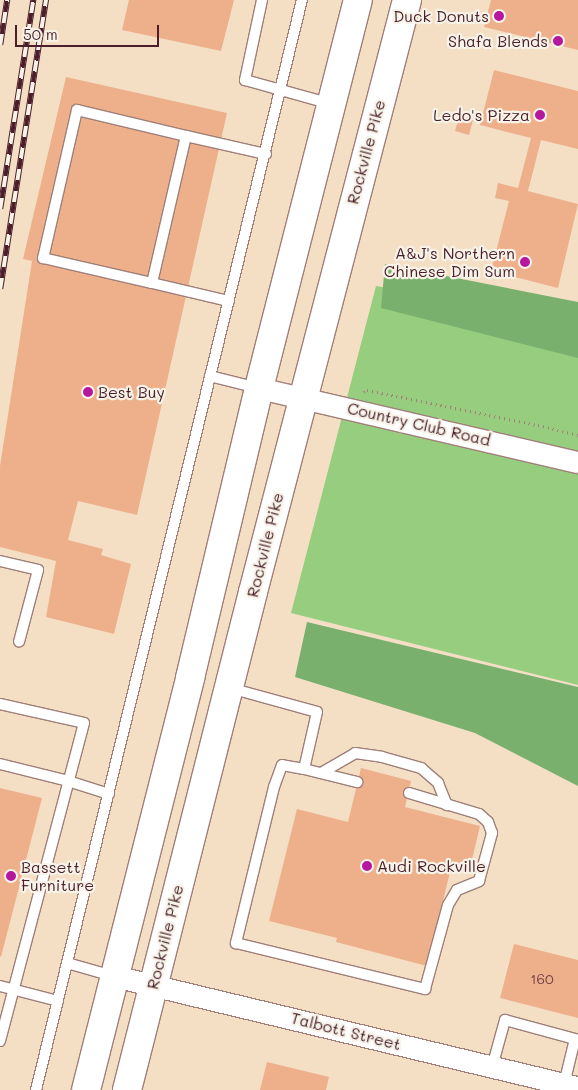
<!DOCTYPE html>
<html>
<head>
<meta charset="utf-8">
<style>
  body { margin:0 }
  #map { position:relative; width:578px; height:1090px; overflow:hidden; background:#f4dfc5; font-family:Mali,sans-serif }
  div>[style] { position:absolute }
  [style*='--x'] { left:calc(var(--x)*1px); top:calc(var(--y)*1px); width:calc(var(--w)*1px); rotate:calc(var(--a)*1deg) }
  .green>* { inset:0; background:#97cd7f }
  .forest>* { inset:0; background:#79b06e }
  .building>* { inset:0; background:#edb08b }
  .path>* { height:3px; margin-top:-1.5px; transform-origin:0; background:repeating-linear-gradient(90deg,#9f7f78 0 1px,transparent 0 5px) }
  .roads { filter:drop-shadow(1px 0 #9f7f78) drop-shadow(-1px 0 #9f7f78) drop-shadow(0 1px #9f7f78) drop-shadow(0 -1px #9f7f78) }
  .lane>* { height:10px; margin:-5px; padding:0 5px; transform-origin:5px; border-radius:5px; background:#fff }
  .street>* { height:21px; margin:-10.5px; padding:0 10.5px; transform-origin:10.5px; border-radius:10.5px; background:#fff }
  .primary>* { height:28px; margin:-14px; padding:0 14px; transform-origin:14px; border-radius:14px; background:#fff }
  .rail>* { height:5.5px; margin-top:-2.75px; transform-origin:0; background:repeating-linear-gradient(90deg,#f7f3e8 0 11px,#4a1f2b 0 22px); box-sizing:border-box; border-block:1px solid #4a1f2b }
  .dots>* { width:14px; height:14px; translate:-50% -50%; box-sizing:border-box; border:2px solid #f7f3e8; border-radius:50% }
  span { translate:-50% -50%; white-space:nowrap; text-align:center; line-height:1.15; -webkit-text-stroke:4.5px #f7f3e8; paint-order:stroke }
  .number-label { font-size:14px; color:#734343 }
  .number-label span { -webkit-text-stroke-width:0 }
  .poi-label { font-size:16px; color:#4a1f2b }
  .right { translate:-100% -50%; text-align:right }
  .left { translate:0 -50%; text-align:left }
  .street-label { font-size:16px; color:#4a1f2b }
  .scale { position:absolute; left:15px; top:25px; width:144px; height:22px; box-sizing:border-box; border:2px solid #4a1f2b; border-top:0; padding-left:6px; font-size:15px; line-height:18px; white-space:nowrap; color:#4a1f2b; -webkit-text-stroke:4px #f7f3e8; paint-order:stroke }
</style>
</head>
<body>
<div id="map">
  <div class="green">
    <div style="clip-path:polygon(376px 286px,578px 320px,578px 685px,291px 613px)"></div>
  </div>
  <div class="forest">
    <div style="clip-path:polygon(385px 264px,578px 302px,578px 358px,381px 308px)"></div>
    <div style="clip-path:polygon(307px 622px,578px 687px,578px 786px,475px 733px,295px 677px)"></div>
  </div>
  <div class="building">
    <div style="clip-path:polygon(129px 0,234px 0,221px 51px,122px 30px)"></div>
    <div style="clip-path:polygon(491px 0,578px 0,578px 50px,484px 27px)"></div>
    <div style="clip-path:polygon(494px 70px,578px 91px,578px 149px,541px 140px,528px 191px,578px 204px,558px 288px,491px 271px,509px 201px,495px 198px,498px 183px,518px 188px,531px 138px,480px 125px)"></div>
    <div style="clip-path:polygon(66px 77px,227px 113px,137px 515px,78px 501px,68px 540px,103px 549px,101px 555px,131px 564px,114px 634px,46px 617px,56px 561px,0 547px,0 466px,32px 261px,23px 259px)"></div>
    <div style="clip-path:polygon(459px 116px,473px 120px,469px 135px,455px 131px)"></div>
    <div style="clip-path:polygon(361px 768px,411px 781px,405px 807px,480px 826px,470px 868px,452px 864px,427px 966px,336px 942px,337px 938px,269px 921px,297px 809px,348px 822px)"></div>
    <div style="clip-path:polygon(0 788px,42px 798px,1px 957px,0 956px)"></div>
    <div style="clip-path:polygon(514px 944px,578px 960px,578px 1018px,500px 998px)"></div>
    <div style="clip-path:polygon(267px 1062px,329px 1077px,326px 1090px,260px 1090px)"></div>
  </div>
  <div class="path">
    <div style="--x:364;--y:392;--w:4;--a:-34"></div>
    <div style="--x:367;--y:390;--w:175;--a:11.6"></div>
    <div style="--x:538;--y:425;--w:41;--a:14"></div>
  </div>
  <div class="roads">
    <div class="lane">
      <div style="--x:262;--y:0;--w:82;--a:102"></div>
      <div style="--x:245;--y:80;--w:89;--a:15.6"></div>
      <div style="--x:186;--y:136;--w:82;--a:12.7"></div>
      <div style="--x:152;--y:283;--w:151;--a:-77"></div>
      <div style="--x:186;--y:136;--w:112;--a:-166.6"></div>
      <div style="--x:77;--y:110;--w:152;--a:102.9"></div>
      <div style="--x:43;--y:258;--w:112;--a:12.9"></div>
      <div style="--x:152;--y:283;--w:79;--a:13.2"></div>
      <div style="--x:210;--y:376;--w:49;--a:14"></div>
      <div style="--x:0;--y:561;--w:39;--a:13"></div>
      <div style="--x:38;--y:570;--w:74;--a:104.8"></div>
      <div style="--x:230;--y:688;--w:90;--a:15.4"></div>
      <div style="--x:317;--y:712;--w:58;--a:102.8"></div>
      <div style="--x:304;--y:769;--w:55;--a:13.8"></div>
      <div style="--x:0;--y:704;--w:86;--a:12.7"></div>
      <div style="--x:84;--y:723;--w:329;--a:104.8"></div>
      <div style="--x:0;--y:764;--w:70;--a:14"></div>
      <div style="--x:68;--y:781;--w:43;--a:17.6"></div>
      <div style="--x:304;--y:769;--w:22;--a:-170"></div>
      <div style="--x:282;--y:765;--w:23;--a:110"></div>
      <div style="--x:274;--y:787;--w:161;--a:103.7"></div>
      <div style="--x:236;--y:943;--w:195;--a:13.7"></div>
      <div style="--x:425;--y:989;--w:87;--a:-74.7"></div>
      <div style="--x:448;--y:905;--w:17;--a:-59"></div>
      <div style="--x:457;--y:890;--w:24;--a:-22"></div>
      <div style="--x:479;--y:881;--w:50;--a:-74.8"></div>
      <div style="--x:492;--y:833;--w:12;--a:-110"></div>
      <div style="--x:488;--y:822;--w:12;--a:-138"></div>
      <div style="--x:479;--y:814;--w:73;--a:-163.3"></div>
      <div style="--x:321;--y:773;--w:39;--a:-30"></div>
      <div style="--x:355;--y:753;--w:27;--a:8"></div>
      <div style="--x:382;--y:757;--w:41;--a:15.8"></div>
      <div style="--x:421;--y:768;--w:23;--a:41"></div>
      <div style="--x:438;--y:783;--w:24;--a:68"></div>
      <div style="--x:67;--y:963;--w:48;--a:15.8"></div>
      <div style="--x:0;--y:986;--w:60;--a:14.5"></div>
      <div style="--x:492;--y:1067;--w:49;--a:-74.5"></div>
      <div style="--x:505;--y:1020;--w:73;--a:15.2"></div>
      <div style="--x:575;--y:1039;--w:46;--a:103.7"></div>
      <div style="--x:36;--y:1090;--w:1122;--a:-76.29"></div>
    </div>
    <div class="street">
      <div style="--x:259;--y:388;--w:327;--a:13.1"></div>
      <div style="--x:114;--y:976;--w:477;--a:13.5"></div>
    </div>
    <div class="primary">
      <div style="--x:86;--y:1090;--w:425;--a:-75.8"></div>
      <div style="--x:190;--y:678;--w:298;--a:-76.6"></div>
      <div style="--x:259;--y:388;--w:400;--a:-75.7"></div>
      <div style="--x:127;--y:1090;--w:514;--a:-75.8"></div>
      <div style="--x:253;--y:592;--w:612;--a:-75.42"></div>
    </div>
  </div>
  <div class="rail">
    <div style="--x:0;--y:45;--w:46;--a:-81.2"></div>
    <div style="--x:0;--y:209;--w:212;--a:-81"></div>
    <div style="--x:0;--y:289;--w:293;--a:-81"></div>
  </div>
  <div class="dots">
    <div style="left:499px;top:16px;background:#b5179e"></div>
    <div style="left:558px;top:41px;background:#b5179e"></div>
    <div style="left:540px;top:115px;background:#b5179e"></div>
    <div style="left:525px;top:262px;background:#b5179e"></div>
    <div style="left:88px;top:392px;background:#b5179e"></div>
    <div style="left:367px;top:866px;background:#b5179e"></div>
    <div style="left:11px;top:876px;background:#b5179e"></div>
  </div>
  <div class="number-label">
    <span style="left:542px;top:979px">160</span>
  </div>
  <div class="poi-label">
    <span class="right" style="left:489px;top:16px">Duck Donuts</span>
    <span class="right" style="left:548px;top:41px">Shafa Blends</span>
    <span class="right" style="left:530px;top:115px">Ledo's Pizza</span>
    <span class="right" style="left:515px;top:262px">A&amp;J's Northern<br>Chinese Dim Sum</span>
    <span class="left" style="left:98px;top:392px">Best Buy</span>
    <span class="left" style="left:377px;top:866px">Audi Rockville</span>
    <span class="left" style="left:21px;top:876px">Bassett<br>Furniture</span>
  </div>
  <div class="street-label">
    <span style="left:366px;top:152px;rotate:-75deg">Rockville Pike</span>
    <span style="left:419px;top:424px;rotate:13deg">Country Club Road</span>
    <span style="left:265px;top:545px;rotate:-76deg">Rockville Pike</span>
    <span style="left:165px;top:937px;rotate:-76deg">Rockville Pike</span>
    <span style="left:346px;top:1031px;rotate:14deg">Talbott Street</span>
  </div>
  <div class="scale">50 m</div>
</div>
</body>
</html>
